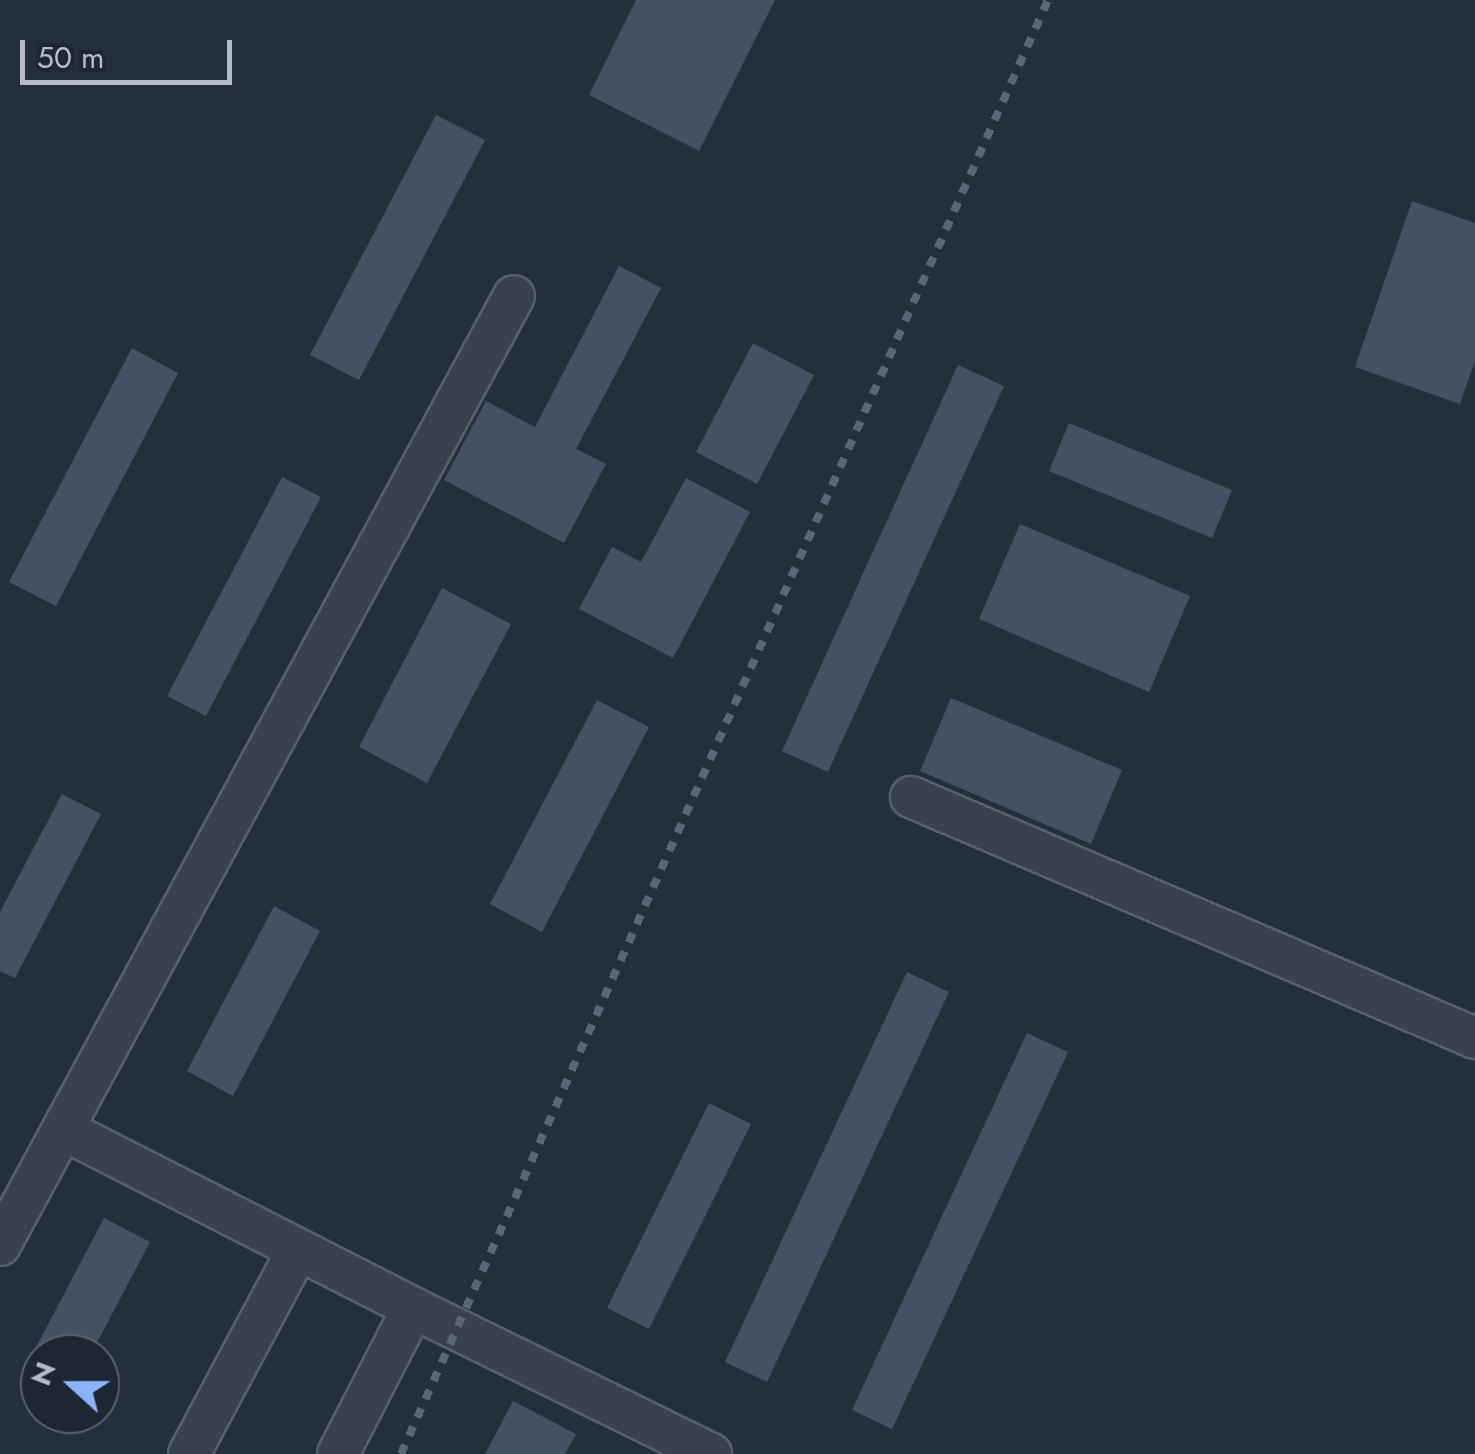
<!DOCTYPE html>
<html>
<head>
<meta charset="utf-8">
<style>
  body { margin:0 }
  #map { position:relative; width:1475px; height:1454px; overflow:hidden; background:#242f3e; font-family:Jost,sans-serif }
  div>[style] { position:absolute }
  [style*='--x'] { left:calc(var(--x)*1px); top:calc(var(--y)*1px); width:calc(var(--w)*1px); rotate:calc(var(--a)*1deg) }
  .building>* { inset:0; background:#455162 }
  .roads { filter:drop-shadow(2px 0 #565f6c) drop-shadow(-2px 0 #565f6c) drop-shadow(0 2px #565f6c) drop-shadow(0 -2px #565f6c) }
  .minor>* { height:40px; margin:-20px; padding:0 20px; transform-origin:20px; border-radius:20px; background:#38414e }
  .rail>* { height:8px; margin-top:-4px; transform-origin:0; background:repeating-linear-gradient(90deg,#5a6575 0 10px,transparent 0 20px) }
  span { translate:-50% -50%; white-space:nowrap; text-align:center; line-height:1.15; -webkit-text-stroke:9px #1d2633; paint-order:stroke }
  .north { position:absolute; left:20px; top:1334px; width:100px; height:100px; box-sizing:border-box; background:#1d2633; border:2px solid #59626f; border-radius:50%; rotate:291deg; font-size:28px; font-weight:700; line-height:40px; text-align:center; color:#b4bcc9 }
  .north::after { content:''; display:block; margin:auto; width:35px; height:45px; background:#8ab4f8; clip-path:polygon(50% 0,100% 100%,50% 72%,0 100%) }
  .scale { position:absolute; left:20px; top:40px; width:212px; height:45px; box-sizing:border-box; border:5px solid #b4bcc9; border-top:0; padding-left:12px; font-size:30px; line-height:35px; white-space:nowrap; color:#b4bcc9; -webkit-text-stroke:8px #1d2633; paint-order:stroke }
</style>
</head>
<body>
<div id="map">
  <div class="building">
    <div style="clip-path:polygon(636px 0,775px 0,699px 151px,589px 95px)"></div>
    <div style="clip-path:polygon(436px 115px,485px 140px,359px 380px,310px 355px)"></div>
    <div style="clip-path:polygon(1412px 201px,1475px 223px,1475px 361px,1460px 404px,1355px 367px)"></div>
    <div style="clip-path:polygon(619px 266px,661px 288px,576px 449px,606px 464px,564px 543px,444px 480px,486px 401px,535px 427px)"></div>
    <div style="clip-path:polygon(753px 343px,814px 375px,757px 484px,696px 452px)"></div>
    <div style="clip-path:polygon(132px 348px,178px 373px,56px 606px,9px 582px)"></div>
    <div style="clip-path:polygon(958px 365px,1004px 386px,828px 772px,782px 751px)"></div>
    <div style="clip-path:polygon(1069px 423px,1232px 490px,1212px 538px,1049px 471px)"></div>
    <div style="clip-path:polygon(282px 477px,321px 497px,206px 716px,167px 696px)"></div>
    <div style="clip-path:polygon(686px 478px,750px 512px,673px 658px,579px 609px,612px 547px,641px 562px)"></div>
    <div style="clip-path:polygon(1020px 524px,1190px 596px,1149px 692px,979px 619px)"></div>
    <div style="clip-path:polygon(442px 588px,511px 624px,427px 783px,359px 747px)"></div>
    <div style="clip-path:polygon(951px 698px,1122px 770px,1091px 844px,920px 771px)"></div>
    <div style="clip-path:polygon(597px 700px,649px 727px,542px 932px,490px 904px)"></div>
    <div style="clip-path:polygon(62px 794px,101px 814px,15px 978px,0 971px,0 912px)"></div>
    <div style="clip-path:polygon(274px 906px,320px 931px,233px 1096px,187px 1071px)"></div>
    <div style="clip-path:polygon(907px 972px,949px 992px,767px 1382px,725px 1362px)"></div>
    <div style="clip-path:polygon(1027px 1033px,1068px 1052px,892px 1429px,852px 1410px)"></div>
    <div style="clip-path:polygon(709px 1103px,751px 1124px,649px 1329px,607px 1308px)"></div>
    <div style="clip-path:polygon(104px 1218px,150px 1242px,91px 1354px,40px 1354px,40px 1381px,23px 1372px)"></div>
    <div style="clip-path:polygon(513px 1401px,576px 1434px,565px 1454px,485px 1454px)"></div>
  </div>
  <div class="roads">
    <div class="minor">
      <div style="--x:911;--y:797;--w:613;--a:23.14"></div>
      <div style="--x:64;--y:1130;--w:392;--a:27"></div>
      <div style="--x:0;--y:1245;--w:1079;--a:-61.56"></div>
      <div style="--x:189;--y:1454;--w:231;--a:-61.9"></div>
      <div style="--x:338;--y:1454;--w:164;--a:-62.8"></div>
      <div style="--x:413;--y:1308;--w:332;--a:26.1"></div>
    </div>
  </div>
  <div class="rail">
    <div style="--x:401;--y:1454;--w:1591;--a:-66.01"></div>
  </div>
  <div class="north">N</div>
  <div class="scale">50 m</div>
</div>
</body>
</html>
